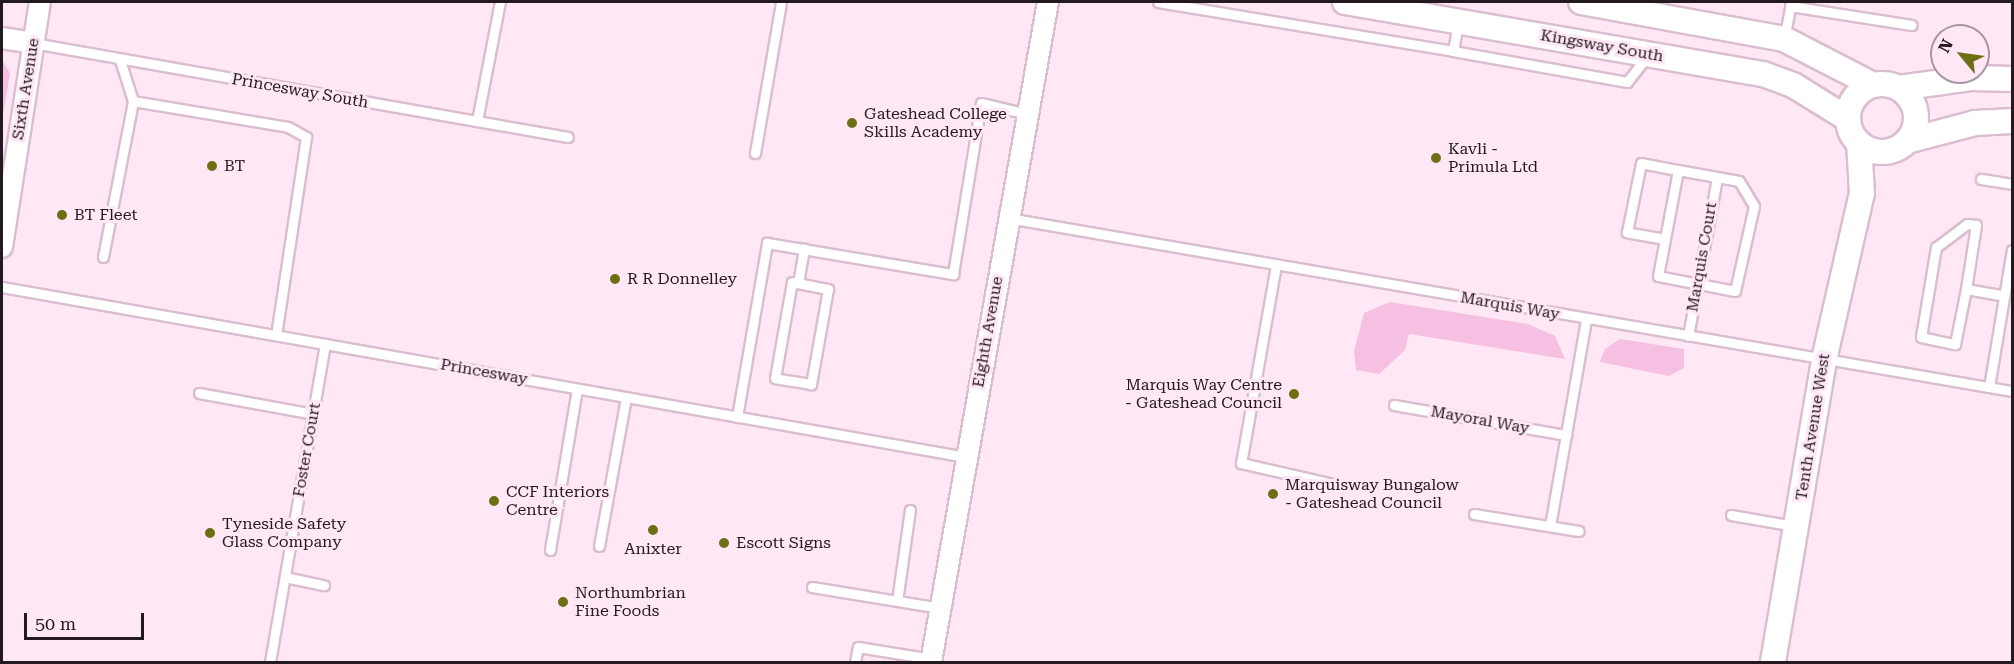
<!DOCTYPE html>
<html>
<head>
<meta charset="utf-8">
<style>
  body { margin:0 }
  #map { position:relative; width:2014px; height:664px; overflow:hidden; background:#ffe7f5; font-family:"Roboto Serif",serif }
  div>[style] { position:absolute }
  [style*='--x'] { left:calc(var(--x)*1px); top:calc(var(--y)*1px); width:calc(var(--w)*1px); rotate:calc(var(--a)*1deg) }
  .green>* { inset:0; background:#f5c0e1 }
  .roads { filter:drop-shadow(2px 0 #dabecf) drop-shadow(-2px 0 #dabecf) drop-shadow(0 2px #dabecf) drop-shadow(0 -2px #dabecf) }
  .service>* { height:9px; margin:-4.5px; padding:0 4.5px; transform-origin:4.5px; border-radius:4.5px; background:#fff }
  .minor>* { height:20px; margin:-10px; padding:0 10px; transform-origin:10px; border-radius:10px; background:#fff }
  .tertiary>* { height:24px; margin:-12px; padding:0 12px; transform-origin:12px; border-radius:12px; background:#fff }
  .tertiary>.ring { margin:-12px; padding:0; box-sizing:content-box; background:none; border:24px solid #fff; border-radius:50% }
  .dots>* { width:16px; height:16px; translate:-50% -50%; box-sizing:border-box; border:3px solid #ffe7f5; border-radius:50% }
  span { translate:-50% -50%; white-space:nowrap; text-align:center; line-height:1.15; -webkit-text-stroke:6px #ffe7f5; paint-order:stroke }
  .street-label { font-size:16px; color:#231920 }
  .poi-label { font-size:16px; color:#231920 }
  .left { translate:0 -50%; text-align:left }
  .right { translate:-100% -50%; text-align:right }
  .frame { position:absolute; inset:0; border:3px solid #231920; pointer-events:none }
  .north { position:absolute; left:1930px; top:24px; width:60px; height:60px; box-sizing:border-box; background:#ffe7f5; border:2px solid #a795a0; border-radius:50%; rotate:299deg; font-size:16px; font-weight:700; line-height:24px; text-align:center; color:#231920 }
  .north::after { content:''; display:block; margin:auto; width:21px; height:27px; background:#6c6f13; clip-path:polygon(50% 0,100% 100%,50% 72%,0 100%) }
  .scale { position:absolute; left:24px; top:613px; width:120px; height:27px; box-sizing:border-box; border:3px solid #231920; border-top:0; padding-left:8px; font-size:18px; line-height:21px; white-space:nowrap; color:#231920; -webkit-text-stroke:4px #ffe7f5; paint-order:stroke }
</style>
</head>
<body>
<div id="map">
  <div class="green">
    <div style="clip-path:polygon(2px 60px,10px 73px,2px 121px)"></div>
    <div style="clip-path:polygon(1390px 302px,1528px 324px,1555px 336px,1565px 359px,1409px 334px,1405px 350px,1379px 374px,1356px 370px,1354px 351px,1364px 313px)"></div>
    <div style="clip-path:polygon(1620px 339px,1684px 349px,1684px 368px,1669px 376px,1600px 362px,1605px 349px)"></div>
  </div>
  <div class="roads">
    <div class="service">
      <div style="--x:1158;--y:2;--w:299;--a:9.4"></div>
      <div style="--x:1453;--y:51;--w:28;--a:-80"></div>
      <div style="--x:1790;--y:6;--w:123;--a:8.9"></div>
      <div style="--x:1784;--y:39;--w:38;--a:-79"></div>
      <div style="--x:33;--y:43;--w:543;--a:9.97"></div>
      <div style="--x:1453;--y:51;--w:177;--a:10.1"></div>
      <div style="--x:1627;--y:82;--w:33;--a:-52"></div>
      <div style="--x:133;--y:101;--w:157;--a:9.5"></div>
      <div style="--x:288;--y:127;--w:21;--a:29"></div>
      <div style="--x:306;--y:137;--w:200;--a:98.6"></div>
      <div style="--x:477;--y:121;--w:121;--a:-79.1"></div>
      <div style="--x:755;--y:153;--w:153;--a:-80.2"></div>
      <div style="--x:1678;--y:170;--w:62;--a:10.2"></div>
      <div style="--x:1739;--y:181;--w:29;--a:59"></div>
      <div style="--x:1754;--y:206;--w:87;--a:102.6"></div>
      <div style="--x:1735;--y:291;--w:78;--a:-169"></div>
      <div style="--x:1658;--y:276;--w:108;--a:-79.3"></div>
      <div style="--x:1981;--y:179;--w:31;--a:9"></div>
      <div style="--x:1008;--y:218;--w:1019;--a:9.78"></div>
      <div style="--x:1665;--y:239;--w:39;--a:-170"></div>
      <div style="--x:1627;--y:232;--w:70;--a:-78.5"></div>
      <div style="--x:1641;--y:163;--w:38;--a:11"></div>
      <div style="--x:103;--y:257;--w:159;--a:-79.1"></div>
      <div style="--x:133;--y:101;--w:43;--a:-107.6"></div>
      <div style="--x:1276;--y:265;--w:201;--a:100"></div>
      <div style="--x:1241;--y:463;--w:104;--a:12.8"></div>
      <div style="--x:792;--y:282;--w:37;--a:11"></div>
      <div style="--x:828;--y:289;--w:97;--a:100.1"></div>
      <div style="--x:811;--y:384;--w:36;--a:-171"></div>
      <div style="--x:775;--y:378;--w:97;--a:-80"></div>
      <div style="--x:798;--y:283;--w:35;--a:-80"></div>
      <div style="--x:2;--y:287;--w:979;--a:10"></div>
      <div style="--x:1966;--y:289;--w:65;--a:-81.1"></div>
      <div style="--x:1976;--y:225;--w:9;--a:-174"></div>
      <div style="--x:1967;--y:224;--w:39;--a:143"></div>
      <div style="--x:1936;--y:247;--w:91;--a:99.5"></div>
      <div style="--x:1921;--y:337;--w:35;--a:12"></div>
      <div style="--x:1955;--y:344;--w:56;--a:-78.7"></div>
      <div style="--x:1966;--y:289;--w:39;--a:10"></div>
      <div style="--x:1688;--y:336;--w:161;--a:-79.6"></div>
      <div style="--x:1989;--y:387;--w:139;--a:-80.5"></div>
      <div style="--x:199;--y:393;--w:116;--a:10.4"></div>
      <div style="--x:1394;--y:405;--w:175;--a:9.9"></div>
      <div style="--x:737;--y:417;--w:177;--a:-80.2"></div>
      <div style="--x:767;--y:243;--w:189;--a:9.5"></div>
      <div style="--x:953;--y:274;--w:173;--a:-80.7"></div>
      <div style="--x:981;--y:103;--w:47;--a:13.4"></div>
      <div style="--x:1474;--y:514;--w:106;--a:9.2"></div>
      <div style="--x:1731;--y:515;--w:65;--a:9.8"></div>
      <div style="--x:1550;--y:526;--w:210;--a:-80.1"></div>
      <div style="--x:599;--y:546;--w:151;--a:-79.7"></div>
      <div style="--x:550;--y:550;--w:163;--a:-80.5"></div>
      <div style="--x:285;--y:577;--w:40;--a:12"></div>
      <div style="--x:812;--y:587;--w:130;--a:9.3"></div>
      <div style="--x:897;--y:601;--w:92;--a:-81.9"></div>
      <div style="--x:270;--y:662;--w:323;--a:-80.2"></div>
      <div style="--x:855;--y:662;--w:15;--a:-79"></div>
      <div style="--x:858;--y:647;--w:75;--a:9.2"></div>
    </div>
    <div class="minor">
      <div style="--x:2;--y:38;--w:31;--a:9"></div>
      <div style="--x:2;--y:247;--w:248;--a:-81.2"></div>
      <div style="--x:931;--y:662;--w:670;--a:-79.95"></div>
    </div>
    <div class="tertiary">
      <div style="--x:1345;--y:2;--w:424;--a:9.8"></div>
      <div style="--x:1763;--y:74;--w:32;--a:20"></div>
      <div style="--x:1793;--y:85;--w:65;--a:31.7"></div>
      <div style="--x:1581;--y:2;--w:206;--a:10.3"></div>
      <div style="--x:1784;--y:39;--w:100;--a:27.3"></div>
      <div class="ring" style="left:1848px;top:84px;width:44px;height:44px"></div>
      <div style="--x:1899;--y:88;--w:74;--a:-7.8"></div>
      <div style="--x:1972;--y:78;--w:40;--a:1.4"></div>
      <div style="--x:1907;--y:141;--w:70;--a:-14.8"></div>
      <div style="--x:1975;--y:123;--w:37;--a:-3"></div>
      <div style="--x:1773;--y:662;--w:306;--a:-80.4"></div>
      <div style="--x:1824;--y:360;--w:171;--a:-77.2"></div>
      <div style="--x:1862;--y:193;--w:50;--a:-93.4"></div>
    </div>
  </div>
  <div class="dots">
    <div style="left:852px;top:123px;background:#6c6f13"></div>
    <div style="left:1436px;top:158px;background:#6c6f13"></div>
    <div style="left:212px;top:166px;background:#6c6f13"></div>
    <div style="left:62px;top:215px;background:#6c6f13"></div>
    <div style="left:615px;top:279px;background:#6c6f13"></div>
    <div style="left:1294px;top:394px;background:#6c6f13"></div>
    <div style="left:1273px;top:494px;background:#6c6f13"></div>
    <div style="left:494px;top:501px;background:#6c6f13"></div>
    <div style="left:653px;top:530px;background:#6c6f13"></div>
    <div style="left:210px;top:533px;background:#6c6f13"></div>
    <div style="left:724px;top:543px;background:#6c6f13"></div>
    <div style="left:563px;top:602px;background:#6c6f13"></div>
  </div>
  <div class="street-label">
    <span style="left:1602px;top:46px;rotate:10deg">Kingsway South</span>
    <span style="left:26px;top:89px;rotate:-81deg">Sixth Avenue</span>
    <span style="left:300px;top:91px;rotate:10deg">Princesway South</span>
    <span style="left:1702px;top:257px;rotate:-80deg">Marquis Court</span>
    <span style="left:1510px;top:306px;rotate:10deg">Marquis Way</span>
    <span style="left:988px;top:332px;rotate:-80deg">Eighth Avenue</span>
    <span style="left:484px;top:372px;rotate:10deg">Princesway</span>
    <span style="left:1480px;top:420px;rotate:10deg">Mayoral Way</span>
    <span style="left:1813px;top:427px;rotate:-81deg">Tenth Avenue West</span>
    <span style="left:307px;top:450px;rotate:-80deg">Foster Court</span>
  </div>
  <div class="poi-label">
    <span class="left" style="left:864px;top:123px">Gateshead College<br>Skills Academy</span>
    <span class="left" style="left:1448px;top:158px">Kavli -<br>Primula Ltd</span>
    <span class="left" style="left:224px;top:166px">BT</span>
    <span class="left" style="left:74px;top:215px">BT Fleet</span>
    <span class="left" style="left:627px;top:279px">R R Donnelley</span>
    <span class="right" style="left:1282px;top:394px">Marquis Way Centre<br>- Gateshead Council</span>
    <span class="left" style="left:1285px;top:494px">Marquisway Bungalow<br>- Gateshead Council</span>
    <span class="left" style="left:506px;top:501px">CCF Interiors<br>Centre</span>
    <span class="left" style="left:222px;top:533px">Tyneside Safety<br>Glass Company</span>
    <span class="left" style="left:736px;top:543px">Escott Signs</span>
    <span style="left:653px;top:549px">Anixter</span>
    <span class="left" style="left:575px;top:602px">Northumbrian<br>Fine Foods</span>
  </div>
  <div class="frame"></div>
  <div class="north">N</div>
  <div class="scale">50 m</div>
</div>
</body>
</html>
